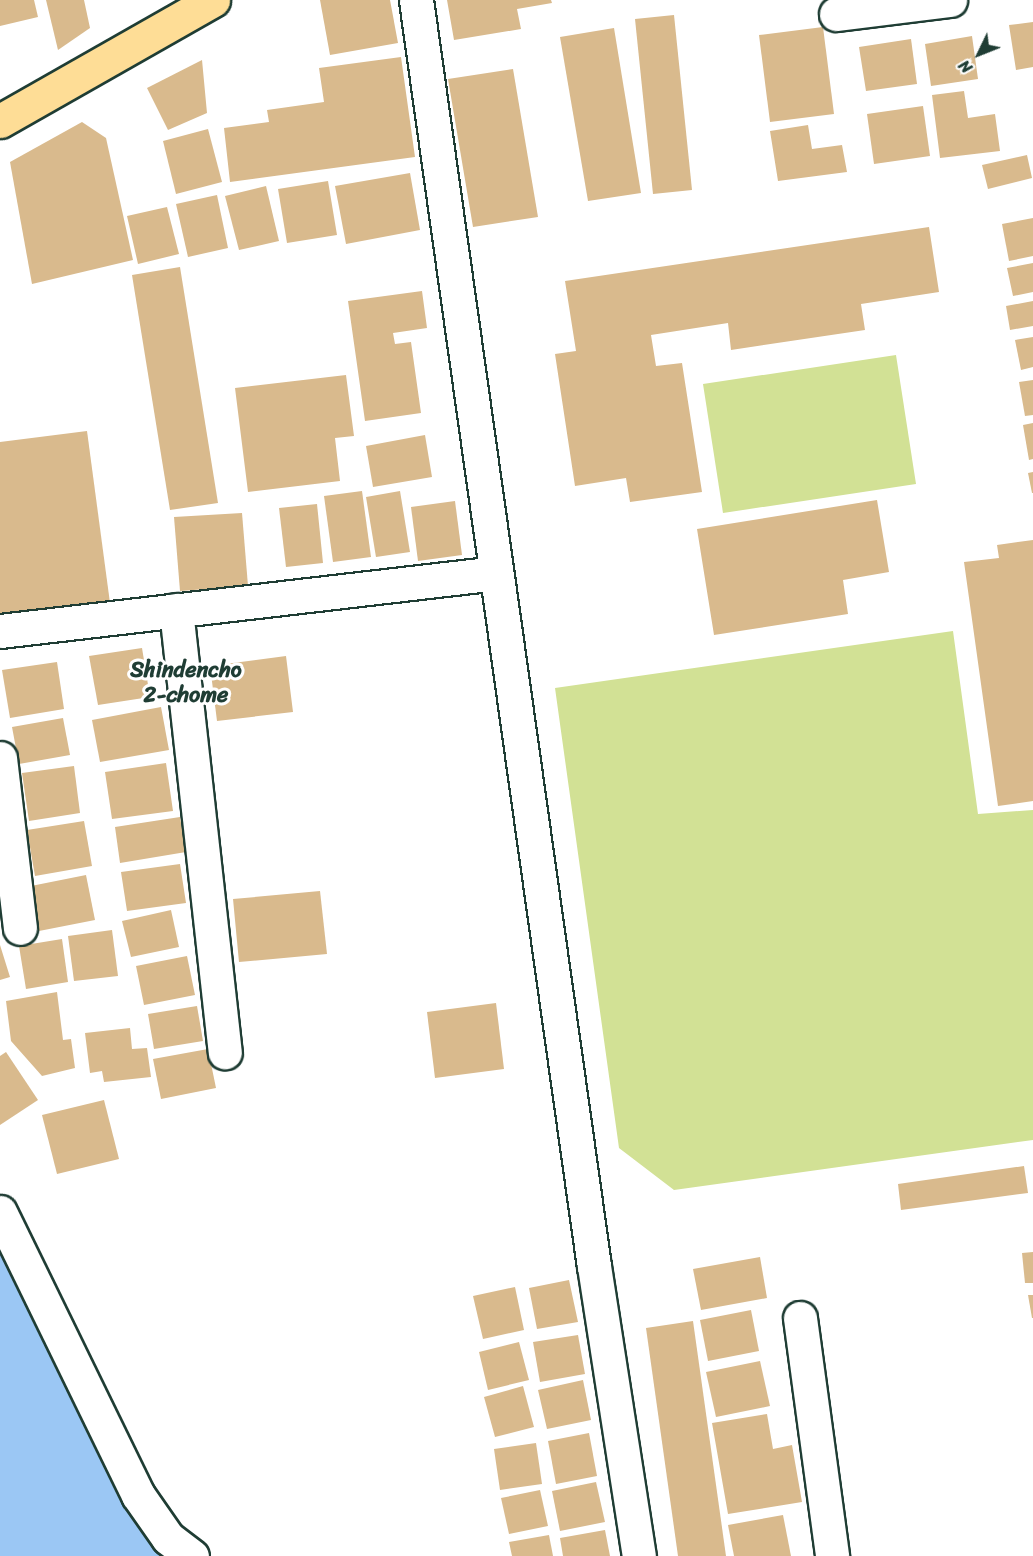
<!DOCTYPE html>
<html>
<head>
<meta charset="utf-8">
<style>
  body { margin:0 }
  #map { position:relative; width:1033px; height:1556px; overflow:hidden; background:#fff; font-family:Sriracha,sans-serif }
  div>[style] { position:absolute }
  [style*='--x'] { left:calc(var(--x)*1px); top:calc(var(--y)*1px); width:calc(var(--w)*1px); rotate:calc(var(--a)*1deg) }
  .green>* { inset:0; background:#d2e195 }
  .water>* { inset:0; background:#9bc7f4 }
  .building>* { inset:0; background:#d9ba8d }
  .roads { filter:drop-shadow(2px 0 #1f3d34) drop-shadow(-2px 0 #1f3d34) drop-shadow(0 2px #1f3d34) drop-shadow(0 -2px #1f3d34) }
  .minor>* { height:33px; margin:-16.5px; padding:0 16.5px; transform-origin:16.5px; border-radius:16.5px; background:#fff }
  .highway>* { height:33px; margin:-16.5px; padding:0 16.5px; transform-origin:16.5px; border-radius:16.5px; background:#fedd96 }
  span { translate:-50% -50%; white-space:nowrap; text-align:center; line-height:1.15; -webkit-text-stroke:6px #fff; paint-order:stroke }
  .neighbourhood-label { font-size:22px; color:#1f3d34; font-weight:700 }
  .north { position:absolute; left:949px; top:24px; width:60px; height:60px; -webkit-text-stroke:4px #fff; paint-order:stroke; rotate:227deg; font-size:16px; font-weight:700; line-height:24px; text-align:center; color:#1f3d34 }
  .north::after { content:''; display:block; margin:auto; width:21px; height:27px; background:#1f3d34; clip-path:polygon(50% 0,100% 100%,50% 72%,0 100%) }
</style>
</head>
<body>
<div id="map">
  <div class="green">
    <div style="clip-path:polygon(896px 355px,916px 484px,723px 513px,703px 384px)"></div>
    <div style="clip-path:polygon(953px 631px,978px 814px,1033px 810px,1033px 1140px,674px 1190px,619px 1148px,555px 688px)"></div>
  </div>
  <div class="water">
    <div style="clip-path:polygon(0 1230px,125px 1496px,163px 1556px,0 1556px)"></div>
  </div>
  <div class="building">
    <div style="clip-path:polygon(0 0,34px 0,38px 17px,0 26px)"></div>
    <div style="clip-path:polygon(46px 0,84px 0,90px 28px,58px 50px)"></div>
    <div style="clip-path:polygon(320px 0,390px 0,398px 43px,330px 55px)"></div>
    <div style="clip-path:polygon(447px 0,551px 0,552px 3px,517px 9px,521px 29px,454px 40px)"></div>
    <div style="clip-path:polygon(674px 15px,692px 190px,653px 194px,635px 19px)"></div>
    <div style="clip-path:polygon(1033px 22px,1033px 67px,1016px 70px,1009px 25px)"></div>
    <div style="clip-path:polygon(823px 27px,834px 114px,770px 122px,759px 35px)"></div>
    <div style="clip-path:polygon(614px 28px,641px 193px,588px 201px,560px 37px)"></div>
    <div style="clip-path:polygon(972px 36px,978px 79px,931px 86px,925px 44px)"></div>
    <div style="clip-path:polygon(911px 39px,917px 84px,866px 91px,859px 47px)"></div>
    <div style="clip-path:polygon(401px 57px,415px 157px,230px 182px,224px 128px,269px 122px,267px 110px,324px 102px,319px 68px)"></div>
    <div style="clip-path:polygon(202px 60px,207px 113px,168px 130px,147px 88px)"></div>
    <div style="clip-path:polygon(513px 69px,538px 217px,473px 227px,448px 79px)"></div>
    <div style="clip-path:polygon(964px 91px,968px 118px,995px 114px,1000px 151px,940px 158px,932px 95px)"></div>
    <div style="clip-path:polygon(923px 106px,930px 156px,874px 164px,867px 114px)"></div>
    <div style="clip-path:polygon(82px 122px,106px 138px,133px 260px,32px 284px,10px 162px)"></div>
    <div style="clip-path:polygon(808px 125px,812px 149px,842px 145px,847px 172px,778px 181px,770px 131px)"></div>
    <div style="clip-path:polygon(208px 129px,222px 182px,176px 194px,163px 141px)"></div>
    <div style="clip-path:polygon(1027px 155px,1032px 178px,988px 189px,982px 165px)"></div>
    <div style="clip-path:polygon(410px 173px,420px 230px,346px 244px,335px 186px)"></div>
    <div style="clip-path:polygon(328px 181px,337px 235px,287px 243px,278px 189px)"></div>
    <div style="clip-path:polygon(266px 186px,279px 241px,239px 250px,225px 196px)"></div>
    <div style="clip-path:polygon(217px 195px,228px 248px,188px 257px,176px 204px)"></div>
    <div style="clip-path:polygon(167px 207px,179px 254px,138px 264px,127px 216px)"></div>
    <div style="clip-path:polygon(1033px 218px,1033px 256px,1009px 261px,1002px 224px)"></div>
    <div style="clip-path:polygon(929px 227px,939px 292px,861px 304px,865px 330px,731px 350px,728px 323px,651px 335px,656px 366px,682px 363px,702px 492px,630px 502px,626px 478px,575px 486px,555px 354px,576px 351px,565px 281px)"></div>
    <div style="clip-path:polygon(1033px 263px,1033px 292px,1013px 296px,1007px 268px)"></div>
    <div style="clip-path:polygon(180px 267px,218px 503px,170px 510px,132px 275px)"></div>
    <div style="clip-path:polygon(422px 291px,427px 328px,393px 333px,395px 344px,411px 342px,421px 413px,365px 421px,348px 301px)"></div>
    <div style="clip-path:polygon(1033px 301px,1033px 326px,1010px 330px,1006px 306px)"></div>
    <div style="clip-path:polygon(1033px 337px,1033px 367px,1021px 370px,1015px 340px)"></div>
    <div style="clip-path:polygon(346px 375px,354px 436px,335px 438px,340px 481px,248px 492px,235px 388px)"></div>
    <div style="clip-path:polygon(1033px 380px,1033px 415px,1025px 416px,1019px 382px)"></div>
    <div style="clip-path:polygon(1033px 423px,1033px 459px,1029px 460px,1023px 425px)"></div>
    <div style="clip-path:polygon(87px 431px,110px 603px,0 616px,0 442px)"></div>
    <div style="clip-path:polygon(425px 435px,432px 477px,373px 487px,366px 446px)"></div>
    <div style="clip-path:polygon(1033px 472px,1033px 493px,1032px 493px,1028px 473px)"></div>
    <div style="clip-path:polygon(362px 491px,371px 557px,333px 562px,324px 496px)"></div>
    <div style="clip-path:polygon(400px 491px,410px 552px,376px 557px,366px 497px)"></div>
    <div style="clip-path:polygon(877px 500px,889px 572px,843px 580px,848px 614px,714px 635px,697px 529px)"></div>
    <div style="clip-path:polygon(455px 501px,462px 555px,418px 561px,411px 507px)"></div>
    <div style="clip-path:polygon(317px 504px,323px 563px,286px 567px,279px 508px)"></div>
    <div style="clip-path:polygon(242px 513px,248px 586px,180px 591px,174px 517px)"></div>
    <div style="clip-path:polygon(1033px 540px,1033px 801px,998px 806px,964px 562px,999px 558px,997px 545px)"></div>
    <div style="clip-path:polygon(142px 648px,150px 697px,98px 705px,89px 656px)"></div>
    <div style="clip-path:polygon(286px 656px,293px 712px,217px 721px,210px 666px)"></div>
    <div style="clip-path:polygon(57px 662px,64px 709px,10px 718px,2px 670px)"></div>
    <div style="clip-path:polygon(161px 707px,169px 750px,100px 762px,92px 720px)"></div>
    <div style="clip-path:polygon(63px 718px,70px 755px,19px 764px,12px 727px)"></div>
    <div style="clip-path:polygon(166px 763px,173px 811px,112px 819px,105px 772px)"></div>
    <div style="clip-path:polygon(74px 766px,80px 813px,29px 821px,22px 773px)"></div>
    <div style="clip-path:polygon(180px 817px,186px 852px,120px 863px,115px 827px)"></div>
    <div style="clip-path:polygon(84px 821px,92px 866px,35px 876px,27px 830px)"></div>
    <div style="clip-path:polygon(180px 864px,186px 903px,127px 911px,121px 872px)"></div>
    <div style="clip-path:polygon(86px 875px,95px 920px,39px 931px,31px 886px)"></div>
    <div style="clip-path:polygon(320px 891px,327px 954px,239px 962px,233px 899px)"></div>
    <div style="clip-path:polygon(171px 910px,179px 947px,131px 957px,122px 921px)"></div>
    <div style="clip-path:polygon(112px 930px,118px 976px,74px 981px,68px 936px)"></div>
    <div style="clip-path:polygon(62px 939px,68px 982px,26px 989px,19px 946px)"></div>
    <div style="clip-path:polygon(0 945px,10px 977px,0 980px)"></div>
    <div style="clip-path:polygon(187px 956px,195px 995px,144px 1005px,136px 966px)"></div>
    <div style="clip-path:polygon(57px 992px,63px 1040px,71px 1039px,75px 1068px,42px 1076px,11px 1041px,6px 1001px)"></div>
    <div style="clip-path:polygon(496px 1003px,504px 1069px,435px 1078px,427px 1012px)"></div>
    <div style="clip-path:polygon(197px 1006px,203px 1041px,154px 1049px,148px 1014px)"></div>
    <div style="clip-path:polygon(130px 1028px,132px 1049px,147px 1048px,151px 1077px,104px 1082px,102px 1071px,90px 1073px,85px 1033px)"></div>
    <div style="clip-path:polygon(208px 1049px,216px 1088px,161px 1099px,153px 1059px)"></div>
    <div style="clip-path:polygon(6px 1052px,38px 1100px,0 1125px,0 1056px)"></div>
    <div style="clip-path:polygon(104px 1100px,119px 1159px,57px 1174px,42px 1115px)"></div>
    <div style="clip-path:polygon(1024px 1166px,1028px 1193px,901px 1210px,898px 1184px)"></div>
    <div style="clip-path:polygon(1033px 1252px,1033px 1283px,1025px 1283px,1022px 1253px)"></div>
    <div style="clip-path:polygon(760px 1257px,767px 1298px,701px 1310px,693px 1269px)"></div>
    <div style="clip-path:polygon(569px 1280px,578px 1322px,537px 1329px,529px 1288px)"></div>
    <div style="clip-path:polygon(515px 1287px,524px 1330px,483px 1339px,473px 1296px)"></div>
    <div style="clip-path:polygon(1028px 1295px,1033px 1295px,1033px 1318px,1032px 1318px)"></div>
    <div style="clip-path:polygon(751px 1310px,759px 1351px,708px 1361px,700px 1320px)"></div>
    <div style="clip-path:polygon(693px 1321px,726px 1556px,678px 1556px,646px 1328px)"></div>
    <div style="clip-path:polygon(578px 1335px,585px 1374px,540px 1382px,533px 1342px)"></div>
    <div style="clip-path:polygon(519px 1342px,529px 1380px,488px 1390px,479px 1352px)"></div>
    <div style="clip-path:polygon(760px 1361px,770px 1406px,716px 1417px,706px 1372px)"></div>
    <div style="clip-path:polygon(583px 1380px,591px 1420px,547px 1429px,538px 1390px)"></div>
    <div style="clip-path:polygon(523px 1386px,534px 1427px,495px 1437px,484px 1397px)"></div>
    <div style="clip-path:polygon(767px 1414px,773px 1449px,792px 1445px,802px 1502px,728px 1514px,712px 1423px)"></div>
    <div style="clip-path:polygon(589px 1433px,597px 1476px,556px 1484px,548px 1441px)"></div>
    <div style="clip-path:polygon(536px 1443px,542px 1484px,500px 1490px,494px 1449px)"></div>
    <div style="clip-path:polygon(596px 1482px,605px 1522px,560px 1531px,552px 1491px)"></div>
    <div style="clip-path:polygon(540px 1490px,548px 1526px,509px 1534px,501px 1498px)"></div>
    <div style="clip-path:polygon(783px 1515px,791px 1556px,734px 1556px,728px 1525px)"></div>
    <div style="clip-path:polygon(605px 1530px,610px 1556px,563px 1556px,560px 1538px)"></div>
    <div style="clip-path:polygon(549px 1535px,553px 1556px,512px 1556px,509px 1542px)"></div>
  </div>
  <div class="roads">
    <div class="minor">
      <div style="--x:416;--y:0;--w:1278;--a:82"></div>
      <div style="--x:594;--y:1266;--w:293;--a:81.2"></div>
      <div style="--x:836;--y:14;--w:115;--a:-7"></div>
      <div style="--x:176;--y:610;--w:445;--a:83.7"></div>
      <div style="--x:0;--y:631;--w:500;--a:-6.66"></div>
      <div style="--x:0;--y:758;--w:171;--a:83.3"></div>
      <div style="--x:0;--y:1212;--w:315;--a:64"></div>
      <div style="--x:138;--y:1495;--w:52;--a:55.1"></div>
      <div style="--x:168;--y:1538;--w:30;--a:37"></div>
      <div style="--x:800;--y:1318;--w:240;--a:82.3"></div>
    </div>
    <div class="highway">
      <div style="--x:0;--y:121;--w:245;--a:-29.6"></div>
    </div>
  </div>
  <div class="neighbourhood-label">
    <span style="left:186px;top:682px">Shindencho<br>2-chome</span>
  </div>
  <div class="north">N</div>
</div>
</body>
</html>
